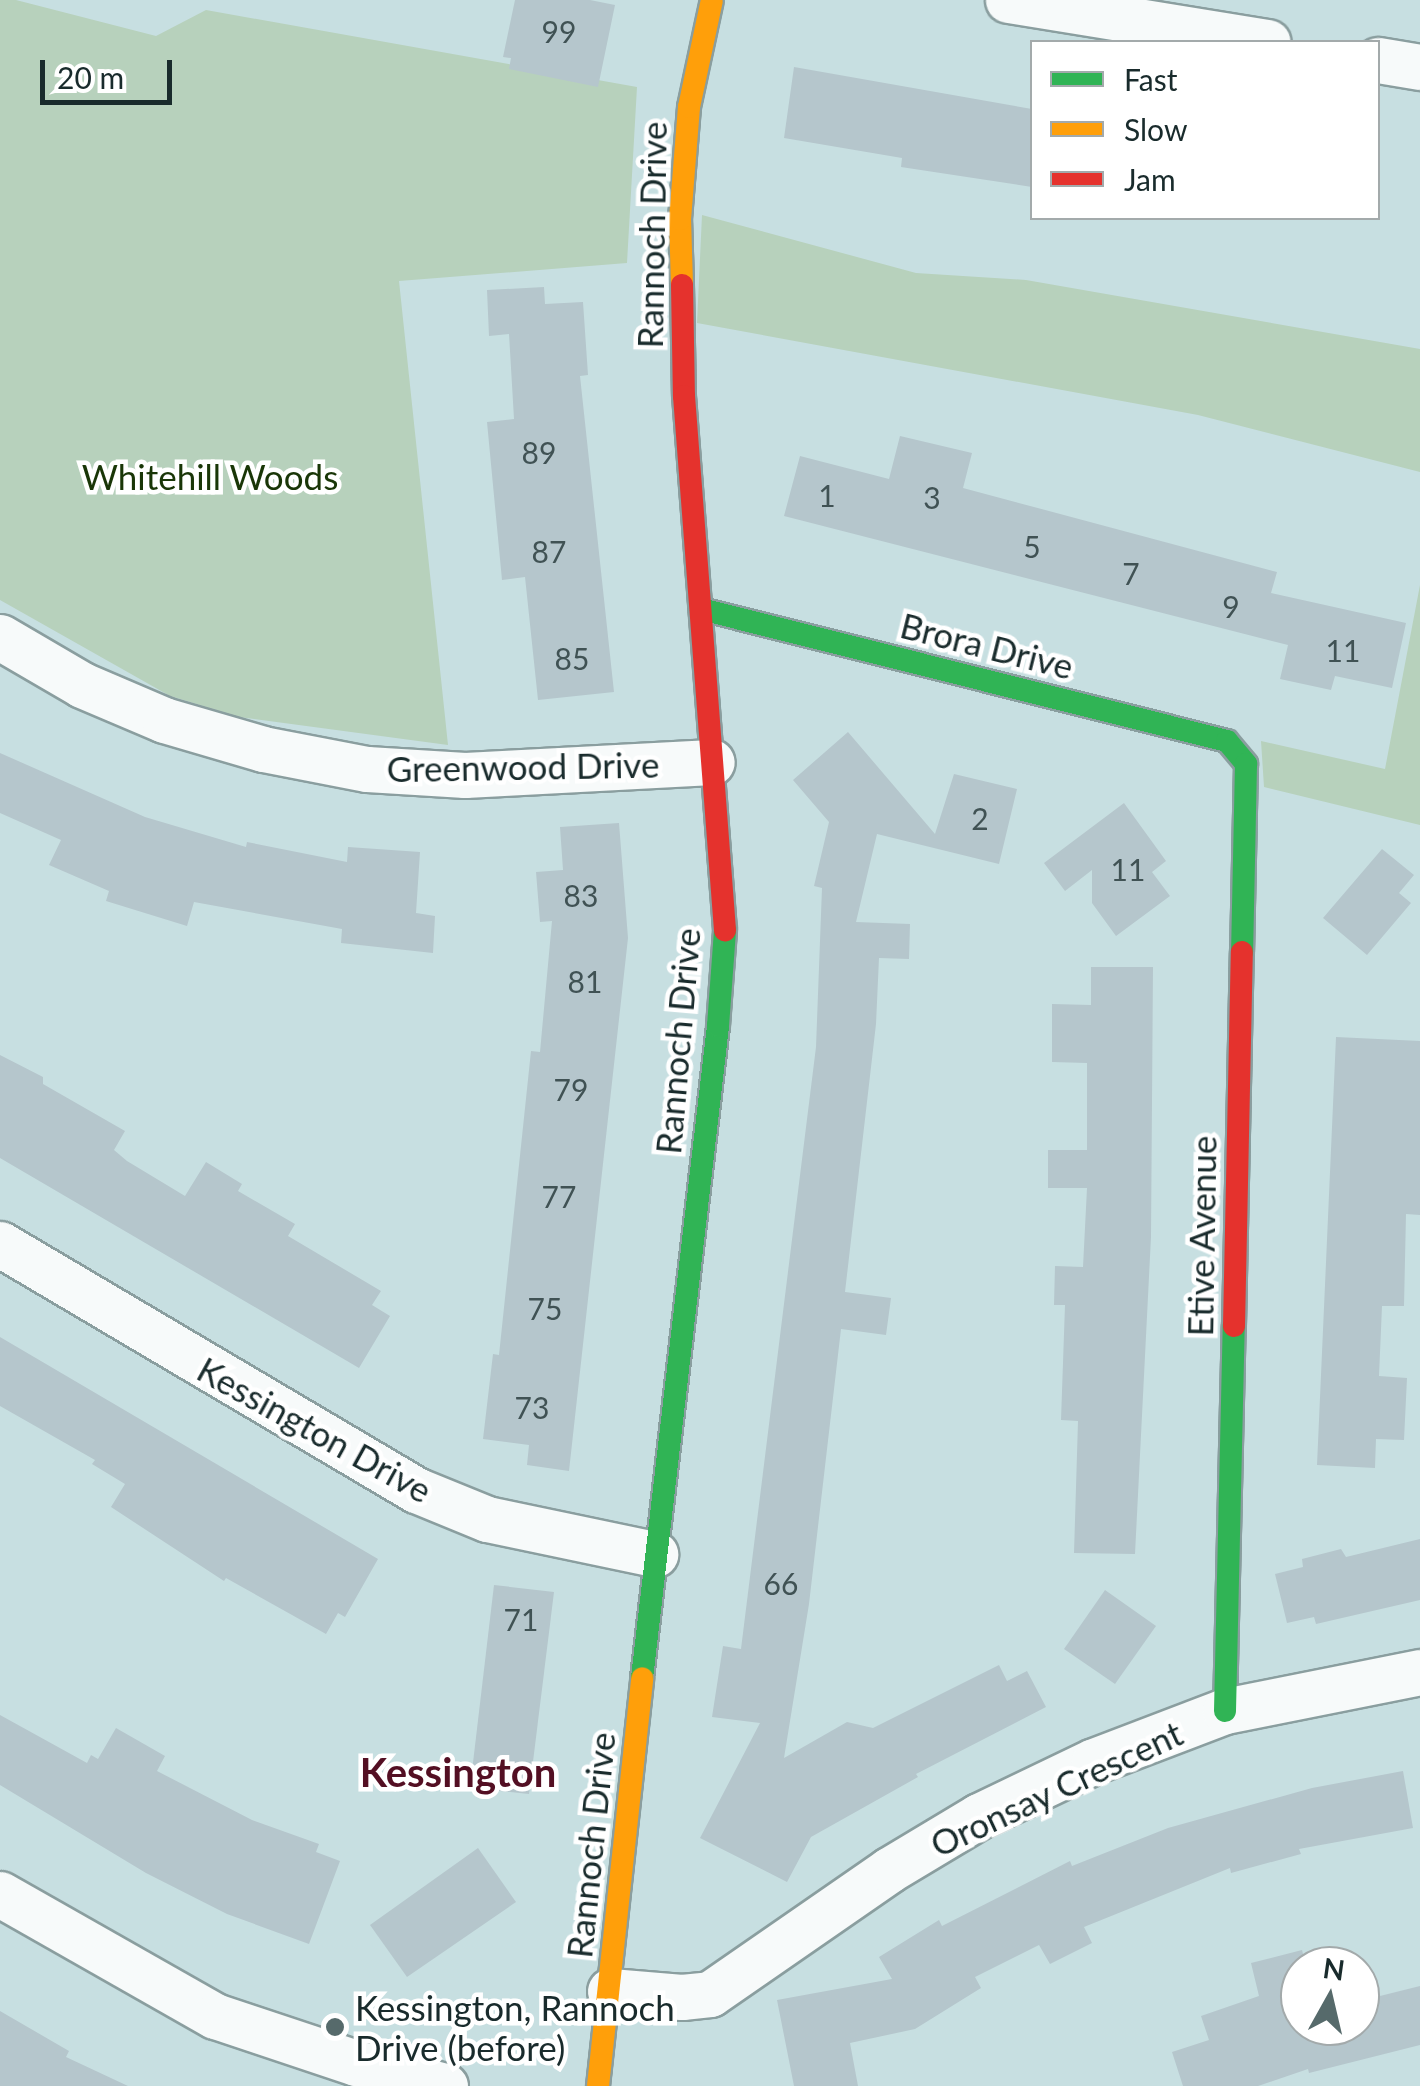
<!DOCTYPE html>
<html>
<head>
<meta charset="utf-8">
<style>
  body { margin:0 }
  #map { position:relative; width:1420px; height:2086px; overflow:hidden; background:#c7dfe1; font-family:Lato,sans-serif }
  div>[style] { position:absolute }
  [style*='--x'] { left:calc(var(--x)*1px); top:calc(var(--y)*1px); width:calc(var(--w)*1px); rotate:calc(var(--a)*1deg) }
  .green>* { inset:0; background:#b7d1bc }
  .building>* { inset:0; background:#b5c6cc }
  .roads { filter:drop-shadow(2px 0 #8a9e9f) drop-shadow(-2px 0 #8a9e9f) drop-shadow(0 2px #8a9e9f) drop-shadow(0 -2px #8a9e9f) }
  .street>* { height:45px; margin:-22.5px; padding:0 22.5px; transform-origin:22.5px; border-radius:22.5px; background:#f7fafa }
  .fast>* { height:22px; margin:-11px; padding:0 11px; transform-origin:11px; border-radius:11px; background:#30b455 }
  .slow>* { height:22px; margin:-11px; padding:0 11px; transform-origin:11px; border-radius:11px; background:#ff9f0a }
  .jam>* { height:22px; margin:-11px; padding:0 11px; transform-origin:11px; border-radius:11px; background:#e5322d }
  .dots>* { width:28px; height:28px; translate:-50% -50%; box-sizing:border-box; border:5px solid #fff; border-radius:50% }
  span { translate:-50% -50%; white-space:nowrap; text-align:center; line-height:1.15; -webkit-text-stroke:9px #fff; paint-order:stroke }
  .number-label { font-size:30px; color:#405254 }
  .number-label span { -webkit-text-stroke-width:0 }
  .street-label { font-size:35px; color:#192b2c }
  .park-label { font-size:35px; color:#193607 }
  .poi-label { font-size:35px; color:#192b2c }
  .left { translate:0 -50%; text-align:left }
  .quarter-label { font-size:40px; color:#530f23; font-weight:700 }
  .legend { position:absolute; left:1030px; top:40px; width:350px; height:180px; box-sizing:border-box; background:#fff; border:2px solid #a3aaab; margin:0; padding:12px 18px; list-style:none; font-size:30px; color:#192b2c }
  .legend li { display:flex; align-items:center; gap:20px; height:50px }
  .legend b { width:50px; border:2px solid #a3aaab }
  .north { position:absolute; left:1280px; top:1946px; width:100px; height:100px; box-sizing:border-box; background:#fff; border:2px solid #a3aaab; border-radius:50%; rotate:8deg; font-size:28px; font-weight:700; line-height:40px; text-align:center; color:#192b2c }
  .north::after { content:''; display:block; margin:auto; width:35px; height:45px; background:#566a6b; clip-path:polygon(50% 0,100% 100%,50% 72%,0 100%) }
  .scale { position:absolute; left:40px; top:60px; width:132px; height:45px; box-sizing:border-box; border:5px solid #192b2c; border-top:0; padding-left:12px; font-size:30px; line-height:35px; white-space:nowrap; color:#192b2c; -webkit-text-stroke:8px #fff; paint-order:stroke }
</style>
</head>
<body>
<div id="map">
  <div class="green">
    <div style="clip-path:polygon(0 0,16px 0,156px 36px,206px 10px,637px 87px,627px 263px,399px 281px,448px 745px,239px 717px,170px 696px,0 600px)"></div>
    <div style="clip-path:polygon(702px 215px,916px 273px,1026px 280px,1420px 349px,1420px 472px,1198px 415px,697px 323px)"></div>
    <div style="clip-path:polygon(1420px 585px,1420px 825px,1264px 787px,1261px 741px,1385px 769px)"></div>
  </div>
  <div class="building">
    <div style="clip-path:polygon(515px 0,590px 0,615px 5px,598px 87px,509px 69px,511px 58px,503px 57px)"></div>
    <div style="clip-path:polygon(794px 67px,1032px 109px,1032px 187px,901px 167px,902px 158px,784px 138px)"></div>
    <div style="clip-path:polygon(544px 287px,545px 304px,583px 302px,588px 375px,580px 376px,614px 692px,538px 700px,525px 577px,502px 580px,487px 422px,514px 419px,509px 334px,489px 336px,487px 290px)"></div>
    <div style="clip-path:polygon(900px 436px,972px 453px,963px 488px,1277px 572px,1271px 593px,1406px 623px,1392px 688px,1335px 676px,1331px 690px,1280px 679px,1288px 645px,784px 516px,800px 456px,889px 479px)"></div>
    <div style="clip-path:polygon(848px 732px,935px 834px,954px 774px,1017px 789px,999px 864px,877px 834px,856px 922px,910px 924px,909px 959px,879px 958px,876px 1024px,845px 1292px,891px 1298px,886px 1335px,841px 1329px,809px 1604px,784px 1758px,847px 1722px,873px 1728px,999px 1665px,1007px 1681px,1027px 1671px,1046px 1707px,916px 1774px,918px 1777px,811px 1837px,787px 1882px,700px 1838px,760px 1723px,712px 1717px,723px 1646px,741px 1649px,816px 1047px,822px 888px,814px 886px,829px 822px,793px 780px)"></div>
    <div style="clip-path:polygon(0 753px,145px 817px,246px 847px,247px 842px,347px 862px,348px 847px,420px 852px,416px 913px,435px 916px,433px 953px,341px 943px,342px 929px,194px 902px,187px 926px,106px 901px,109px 891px,49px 865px,61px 840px,0 813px)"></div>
    <div style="clip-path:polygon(1124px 803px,1166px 861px,1152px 872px,1170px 896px,1116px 936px,1092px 903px,1092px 870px,1065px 891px,1044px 863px)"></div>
    <div style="clip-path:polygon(619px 823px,628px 938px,569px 1471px,527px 1465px,529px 1445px,483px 1439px,493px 1354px,499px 1355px,531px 1051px,540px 1052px,552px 921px,540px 922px,536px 872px,563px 870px,560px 827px)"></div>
    <div style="clip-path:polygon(1382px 849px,1414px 875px,1399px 893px,1411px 903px,1367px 955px,1323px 918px)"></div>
    <div style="clip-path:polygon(1091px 967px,1153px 967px,1151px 1237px,1135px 1554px,1074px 1553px,1078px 1421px,1061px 1420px,1065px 1305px,1054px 1305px,1055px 1266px,1083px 1267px,1087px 1188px,1048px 1188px,1048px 1150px,1087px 1150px,1087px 1063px,1052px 1062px,1052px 1004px,1091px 1005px)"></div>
    <div style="clip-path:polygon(1336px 1037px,1420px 1041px,1420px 1215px,1406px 1214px,1404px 1306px,1382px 1306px,1379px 1376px,1407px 1378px,1404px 1440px,1376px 1439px,1375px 1468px,1317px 1465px)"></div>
    <div style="clip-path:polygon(0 1055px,43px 1077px,43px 1084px,125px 1131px,114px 1150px,127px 1161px,185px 1196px,206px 1162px,242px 1184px,238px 1191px,295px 1224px,288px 1236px,381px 1291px,372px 1305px,390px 1316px,359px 1368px,0 1158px)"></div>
    <div style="clip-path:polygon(0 1337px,378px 1559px,345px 1617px,338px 1613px,326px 1634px,226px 1578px,224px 1581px,111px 1507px,125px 1484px,92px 1464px,95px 1460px,0 1406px)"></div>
    <div style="clip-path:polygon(1420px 1539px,1420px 1600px,1316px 1624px,1314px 1617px,1287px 1623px,1275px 1574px,1303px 1567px,1302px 1559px,1341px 1549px,1346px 1557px)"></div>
    <div style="clip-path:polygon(494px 1585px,554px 1592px,529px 1794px,470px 1788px)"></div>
    <div style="clip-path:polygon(1105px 1590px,1156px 1626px,1115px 1684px,1064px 1649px)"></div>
    <div style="clip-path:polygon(0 1715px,87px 1763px,91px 1755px,98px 1759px,116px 1728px,165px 1756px,157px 1771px,252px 1820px,319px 1844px,316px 1852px,340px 1861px,309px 1944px,227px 1914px,146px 1873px,0 1785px)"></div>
    <div style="clip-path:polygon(1403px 1771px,1413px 1828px,1299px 1849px,1301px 1854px,1231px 1873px,1230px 1868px,1084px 1927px,1092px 1943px,1050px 1964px,1039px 1945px,975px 1977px,981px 1988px,915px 2029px,850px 2043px,858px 2086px,794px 2086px,777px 2000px,892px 1979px,879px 1957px,939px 1920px,942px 1926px,1070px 1861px,1072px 1866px,1168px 1828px,1312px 1788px)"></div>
    <div style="clip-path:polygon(478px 1848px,516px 1902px,407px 1977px,370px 1925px)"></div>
    <div style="clip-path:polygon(1302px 1950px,1306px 1966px,1300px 1966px,1300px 2026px,1360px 2026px,1360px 2001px,1420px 1986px,1420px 2045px,1309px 2073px,1308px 2069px,1258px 2086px,1183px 2086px,1172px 2052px,1209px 2040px,1201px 2016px,1259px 1996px,1251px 1963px)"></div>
    <div style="clip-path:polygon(0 2011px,69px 2051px,66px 2057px,128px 2086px,0 2086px)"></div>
  </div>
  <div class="roads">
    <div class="street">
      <div style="--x:1008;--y:0;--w:263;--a:9.2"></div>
      <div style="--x:1378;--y:60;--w:43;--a:9.5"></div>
      <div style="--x:0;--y:637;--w:95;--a:30.3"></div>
      <div style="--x:82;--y:685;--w:89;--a:23.1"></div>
      <div style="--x:164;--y:720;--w:103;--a:16.3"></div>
      <div style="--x:263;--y:749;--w:106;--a:10.9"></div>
      <div style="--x:367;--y:769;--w:98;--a:3.5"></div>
      <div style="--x:465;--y:775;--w:247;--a:-3"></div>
      <div style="--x:0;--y:1244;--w:483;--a:30.6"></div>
      <div style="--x:416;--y:1490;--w:77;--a:22.2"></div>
      <div style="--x:487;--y:1519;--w:172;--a:11.8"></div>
      <div style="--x:0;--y:1894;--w:247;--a:29.6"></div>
      <div style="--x:215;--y:2016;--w:149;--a:18.4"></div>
      <div style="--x:356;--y:2063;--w:92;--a:14.5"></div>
      <div style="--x:610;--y:1991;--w:72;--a:4.8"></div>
      <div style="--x:682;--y:1997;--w:28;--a:-6"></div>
      <div style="--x:710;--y:1994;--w:218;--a:-34.7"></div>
      <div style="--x:889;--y:1870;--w:105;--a:-31"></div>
      <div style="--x:979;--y:1816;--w:127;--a:-25.6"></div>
      <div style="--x:1094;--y:1761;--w:140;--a:-20.9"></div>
      <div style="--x:1225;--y:1711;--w:199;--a:-11.3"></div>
    </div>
    <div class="fast">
      <div style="--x:701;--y:609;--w:542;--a:14.09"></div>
      <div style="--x:1227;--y:741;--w:30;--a:50"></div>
      <div style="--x:1246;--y:764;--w:188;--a:91.2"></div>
      <div style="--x:642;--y:1678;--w:656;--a:-83.35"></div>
      <div style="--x:718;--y:1026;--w:96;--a:-85.8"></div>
      <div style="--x:1225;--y:1711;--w:385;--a:-88.7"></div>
    </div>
    <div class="slow">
      <div style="--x:682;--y:285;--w:66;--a:-91.7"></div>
      <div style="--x:680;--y:219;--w:112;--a:-85.4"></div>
      <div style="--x:689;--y:107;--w:109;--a:-77.9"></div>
      <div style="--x:598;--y:2086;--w:410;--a:-83.8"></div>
    </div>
    <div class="jam">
      <div style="--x:682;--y:285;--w:111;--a:89"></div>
      <div style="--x:684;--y:396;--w:536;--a:85.61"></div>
      <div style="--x:1234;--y:1326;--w:374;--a:-88.8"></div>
    </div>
  </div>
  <div class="dots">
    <div style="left:335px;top:2027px;background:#566a6b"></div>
  </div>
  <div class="number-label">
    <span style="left:559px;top:31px">99</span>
    <span style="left:539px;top:452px">89</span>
    <span style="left:827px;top:495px">1</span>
    <span style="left:932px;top:497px">3</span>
    <span style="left:1032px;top:546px">5</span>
    <span style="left:549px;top:551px">87</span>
    <span style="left:1131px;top:573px">7</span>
    <span style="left:1231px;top:606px">9</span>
    <span style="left:1343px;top:650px">11</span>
    <span style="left:572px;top:658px">85</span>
    <span style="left:980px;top:818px">2</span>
    <span style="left:1128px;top:869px">11</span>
    <span style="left:581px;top:895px">83</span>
    <span style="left:585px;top:981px">81</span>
    <span style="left:571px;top:1089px">79</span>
    <span style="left:559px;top:1196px">77</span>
    <span style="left:545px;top:1308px">75</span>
    <span style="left:532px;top:1407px">73</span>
    <span style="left:781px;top:1583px">66</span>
    <span style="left:521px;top:1619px">71</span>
  </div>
  <div class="street-label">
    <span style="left:651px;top:235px;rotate:-89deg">Rannoch Drive</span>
    <span style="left:987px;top:645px;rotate:14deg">Brora Drive</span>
    <span style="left:523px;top:766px;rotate:-1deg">Greenwood Drive</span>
    <span style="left:677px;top:1041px;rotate:-85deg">Rannoch Drive</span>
    <span style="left:1201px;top:1236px;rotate:-89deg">Etive Avenue</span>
    <span style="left:315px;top:1429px;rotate:29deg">Kessington Drive</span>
    <span style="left:1056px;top:1788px;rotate:-25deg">Oronsay Crescent</span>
    <span style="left:590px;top:1845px;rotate:-84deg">Rannoch Drive</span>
  </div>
  <div class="park-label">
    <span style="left:210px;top:476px">Whitehill Woods</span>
  </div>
  <div class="poi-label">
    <span class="left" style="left:355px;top:2027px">Kessington, Rannoch<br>Drive (before)</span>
  </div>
  <div class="quarter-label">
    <span style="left:458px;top:1772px">Kessington</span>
  </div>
  <ul class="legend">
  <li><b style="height:12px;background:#30b455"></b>Fast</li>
  <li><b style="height:12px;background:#ff9f0a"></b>Slow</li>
  <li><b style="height:12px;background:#e5322d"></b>Jam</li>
  </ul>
  <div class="north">N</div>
  <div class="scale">20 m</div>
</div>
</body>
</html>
